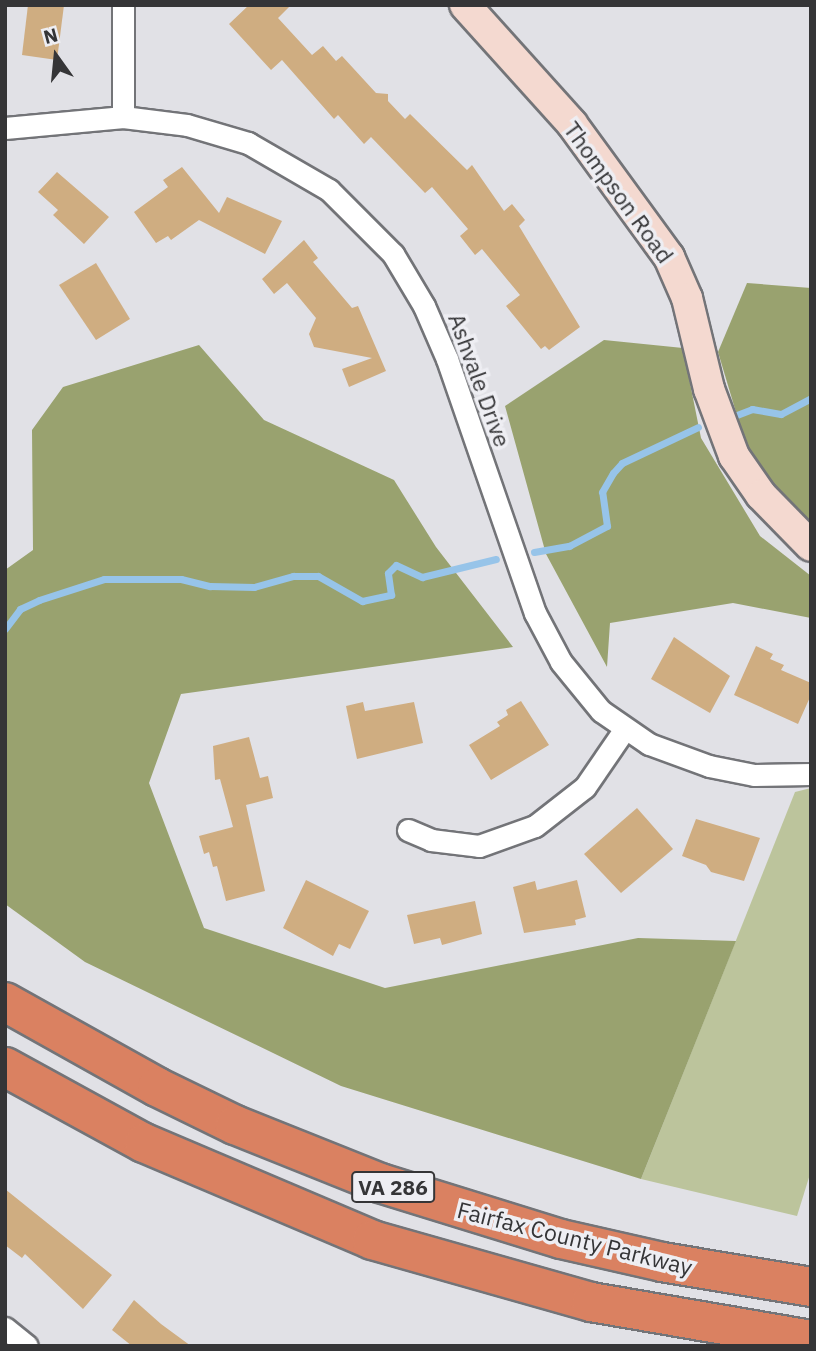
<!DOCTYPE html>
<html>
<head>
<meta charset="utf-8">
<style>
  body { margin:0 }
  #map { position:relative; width:816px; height:1351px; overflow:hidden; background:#e1e1e6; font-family:"IBM Plex Sans",sans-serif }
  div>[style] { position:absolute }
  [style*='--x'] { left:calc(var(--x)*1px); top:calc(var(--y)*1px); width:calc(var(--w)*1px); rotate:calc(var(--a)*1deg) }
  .green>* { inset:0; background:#bcc49c }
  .forest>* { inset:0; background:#99a26f }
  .stream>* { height:7px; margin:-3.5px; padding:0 3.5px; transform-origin:3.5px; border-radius:3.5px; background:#97c4e9 }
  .building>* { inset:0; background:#cfad81 }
  .roads { filter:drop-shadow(2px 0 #737478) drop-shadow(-2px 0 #737478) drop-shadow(0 2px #737478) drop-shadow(0 -2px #737478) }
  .street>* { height:21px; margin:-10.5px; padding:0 10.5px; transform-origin:10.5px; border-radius:10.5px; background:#fff }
  .secondary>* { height:30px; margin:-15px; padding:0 15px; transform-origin:15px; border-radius:15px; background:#f4d9d0 }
  .highway>* { height:38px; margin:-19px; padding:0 19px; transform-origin:19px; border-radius:19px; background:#da8161 }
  span { translate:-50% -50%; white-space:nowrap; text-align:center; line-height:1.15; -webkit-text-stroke:7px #eeeef3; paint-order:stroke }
  .shield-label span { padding:2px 5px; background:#eeeef3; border:2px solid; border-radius:5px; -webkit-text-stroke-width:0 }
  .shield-label { font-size:21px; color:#353537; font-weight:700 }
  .street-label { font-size:23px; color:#353537 }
  .frame { position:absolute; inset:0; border:7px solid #353537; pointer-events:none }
  .north { position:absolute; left:21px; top:21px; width:70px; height:70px; -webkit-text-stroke:5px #eeeef3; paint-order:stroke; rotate:345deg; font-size:19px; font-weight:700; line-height:28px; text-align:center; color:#353537 }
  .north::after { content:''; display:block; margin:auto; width:24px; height:32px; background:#353537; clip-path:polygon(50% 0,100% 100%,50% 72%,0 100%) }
</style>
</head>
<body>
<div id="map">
  <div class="green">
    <div style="clip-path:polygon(811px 788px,811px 1171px,797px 1216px,641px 1179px,795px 792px)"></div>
  </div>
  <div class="forest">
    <div style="clip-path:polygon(747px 283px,811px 288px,811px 522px,750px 459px,718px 352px)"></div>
    <div style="clip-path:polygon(604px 340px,683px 348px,701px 438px,760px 536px,811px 576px,811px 618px,733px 603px,610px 623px,607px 667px,546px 554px,505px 406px)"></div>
    <div style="clip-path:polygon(199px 345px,264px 420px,394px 480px,436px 547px,513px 647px,181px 694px,149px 783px,204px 928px,385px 988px,638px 938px,736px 941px,641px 1179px,341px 1086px,85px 962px,5px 904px,5px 570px,33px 550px,32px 430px,63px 387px)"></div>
  </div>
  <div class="stream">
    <div style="--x:729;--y:418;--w:25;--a:-21"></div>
    <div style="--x:752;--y:409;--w:29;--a:10"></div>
    <div style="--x:781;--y:414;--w:34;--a:-28"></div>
    <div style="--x:534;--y:552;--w:36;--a:-10"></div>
    <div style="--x:569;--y:546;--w:43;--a:-27.8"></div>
    <div style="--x:607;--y:526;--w:34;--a:-98"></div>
    <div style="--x:602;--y:492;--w:22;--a:-60"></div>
    <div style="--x:613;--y:473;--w:13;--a:-48"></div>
    <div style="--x:622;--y:463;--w:84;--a:-25.3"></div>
    <div style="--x:5;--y:629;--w:25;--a:-53"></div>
    <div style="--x:20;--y:609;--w:21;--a:-25"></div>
    <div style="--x:39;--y:600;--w:68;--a:-17.9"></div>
    <div style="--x:104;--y:579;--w:77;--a:0"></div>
    <div style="--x:181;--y:579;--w:30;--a:14"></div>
    <div style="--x:210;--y:586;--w:44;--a:1.3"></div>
    <div style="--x:254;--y:587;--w:41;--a:-15.8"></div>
    <div style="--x:293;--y:576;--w:25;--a:0"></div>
    <div style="--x:318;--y:576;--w:51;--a:29.6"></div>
    <div style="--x:362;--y:601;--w:30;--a:-12"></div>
    <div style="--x:391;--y:595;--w:22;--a:-98"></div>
    <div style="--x:388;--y:573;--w:11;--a:-45"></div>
    <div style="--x:396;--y:565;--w:29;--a:25"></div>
    <div style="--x:422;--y:577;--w:76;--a:-13.7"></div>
  </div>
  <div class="building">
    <div style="clip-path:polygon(28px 5px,64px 5px,57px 60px,22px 55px)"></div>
    <div style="clip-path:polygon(249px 5px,291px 5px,278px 18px,312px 55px,323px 46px,336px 61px,342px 56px,376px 93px,388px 94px,388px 101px,405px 119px,410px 114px,467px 170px,472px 165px,504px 211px,512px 204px,525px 220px,519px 226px,580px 327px,549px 350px,545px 346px,541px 349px,506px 306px,520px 295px,482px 249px,475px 255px,460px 236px,468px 229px,432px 187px,425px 193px,371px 137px,364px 144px,338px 115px,334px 119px,282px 60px,271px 70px,229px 24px)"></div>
    <div style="clip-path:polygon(182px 167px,219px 213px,227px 197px,282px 221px,265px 254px,199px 220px,171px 240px,168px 236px,156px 243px,134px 212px,168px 187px,163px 180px)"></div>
    <div style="clip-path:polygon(57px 172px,109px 217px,84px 244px,53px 215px,58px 210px,38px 192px)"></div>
    <div style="clip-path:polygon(304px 240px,318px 258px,313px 262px,352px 308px,358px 306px,386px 371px,349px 387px,342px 369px,372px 358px,314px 347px,309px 334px,316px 318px,287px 283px,274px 294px,262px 279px)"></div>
    <div style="clip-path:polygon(96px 263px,130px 319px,96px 340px,59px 285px)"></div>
    <div style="clip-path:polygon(674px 637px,730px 676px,710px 713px,651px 679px)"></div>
    <div style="clip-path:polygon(756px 646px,773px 654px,770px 659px,784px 665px,781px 670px,811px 683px,811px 695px,798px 724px,734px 695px)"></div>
    <div style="clip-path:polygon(521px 701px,549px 745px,491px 780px,469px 745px,500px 726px,497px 722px,508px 715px,506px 710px)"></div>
    <div style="clip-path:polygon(363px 702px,365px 711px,414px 702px,423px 743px,357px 759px,346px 706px)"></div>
    <div style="clip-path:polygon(249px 737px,260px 778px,268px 776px,273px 798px,246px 805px,265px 891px,226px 901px,217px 866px,213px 867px,209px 852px,204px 854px,199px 836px,233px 827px,220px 779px,215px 780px,213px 746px)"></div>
    <div style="clip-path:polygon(637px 808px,673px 849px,621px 893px,584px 854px)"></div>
    <div style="clip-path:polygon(696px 819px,760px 838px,744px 881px,711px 872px,706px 865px,682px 856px)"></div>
    <div style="clip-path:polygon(306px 880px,369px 911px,350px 949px,339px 944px,333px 956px,283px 928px)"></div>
    <div style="clip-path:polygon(577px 880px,586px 917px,575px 920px,576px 925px,524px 933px,513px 887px,535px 881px,537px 890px)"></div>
    <div style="clip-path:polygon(475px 901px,482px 934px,442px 945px,440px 938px,414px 944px,407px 915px)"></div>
    <div style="clip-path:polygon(5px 1189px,112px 1275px,83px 1309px,25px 1254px,22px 1258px,5px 1245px)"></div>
    <div style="clip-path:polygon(134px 1300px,161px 1324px,191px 1346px,132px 1346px,112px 1330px)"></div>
  </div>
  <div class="roads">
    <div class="street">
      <div style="--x:123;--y:117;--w:112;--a:-90"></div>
      <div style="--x:5;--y:128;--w:119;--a:-5.3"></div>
      <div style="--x:123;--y:117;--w:64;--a:7.1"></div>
      <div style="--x:187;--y:125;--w:64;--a:16.4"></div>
      <div style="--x:248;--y:143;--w:94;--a:30.1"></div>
      <div style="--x:329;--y:190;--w:91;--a:45"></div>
      <div style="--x:393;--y:254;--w:61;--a:59.2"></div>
      <div style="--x:424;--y:306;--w:58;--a:66.5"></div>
      <div style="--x:447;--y:359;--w:269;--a:70.9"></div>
      <div style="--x:535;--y:613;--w:55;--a:62"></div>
      <div style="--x:561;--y:662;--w:63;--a:50.8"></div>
      <div style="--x:601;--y:711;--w:58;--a:34.5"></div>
      <div style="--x:649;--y:744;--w:64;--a:20.1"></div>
      <div style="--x:709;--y:766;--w:46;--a:11.3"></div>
      <div style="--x:754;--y:775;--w:57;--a:-1"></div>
      <div style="--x:408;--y:830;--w:25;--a:23"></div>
      <div style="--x:431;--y:840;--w:48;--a:7.1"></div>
      <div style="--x:479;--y:846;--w:59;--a:-19.7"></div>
      <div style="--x:535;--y:826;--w:63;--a:-38"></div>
      <div style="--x:585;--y:787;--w:69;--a:-55.6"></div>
      <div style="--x:5;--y:1328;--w:28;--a:39"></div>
    </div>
    <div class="secondary">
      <div style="--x:465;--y:5;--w:160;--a:48"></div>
      <div style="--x:572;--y:124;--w:165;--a:53.9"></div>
      <div style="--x:669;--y:257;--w:45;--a:66.3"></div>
      <div style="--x:687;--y:298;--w:94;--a:76.4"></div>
      <div style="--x:709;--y:389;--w:72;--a:69.5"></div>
      <div style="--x:734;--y:456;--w:47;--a:55.3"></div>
      <div style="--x:761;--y:495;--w:71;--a:45.6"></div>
    </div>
    <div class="highway">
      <div style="--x:5;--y:1002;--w:174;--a:29.2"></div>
      <div style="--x:157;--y:1087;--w:87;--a:26"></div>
      <div style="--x:235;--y:1125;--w:156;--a:21.8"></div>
      <div style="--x:380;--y:1183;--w:189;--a:17.2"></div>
      <div style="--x:561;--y:1239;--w:104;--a:12.8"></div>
      <div style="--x:662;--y:1262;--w:151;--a:9.5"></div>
      <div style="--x:5;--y:1067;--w:158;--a:28.7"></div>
      <div style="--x:144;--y:1143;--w:248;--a:23"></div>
      <div style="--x:372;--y:1240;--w:228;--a:15.8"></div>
      <div style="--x:591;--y:1302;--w:223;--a:9.8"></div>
    </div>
  </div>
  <div class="shield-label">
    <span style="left:393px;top:1187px">VA 286</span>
  </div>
  <div class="street-label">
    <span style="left:619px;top:192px;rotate:54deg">Thompson Road</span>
    <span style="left:480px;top:380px;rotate:70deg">Ashvale Drive</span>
    <span style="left:575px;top:1238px;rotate:14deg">Fairfax County Parkway</span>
  </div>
  <div class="frame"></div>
  <div class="north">N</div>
</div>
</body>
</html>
